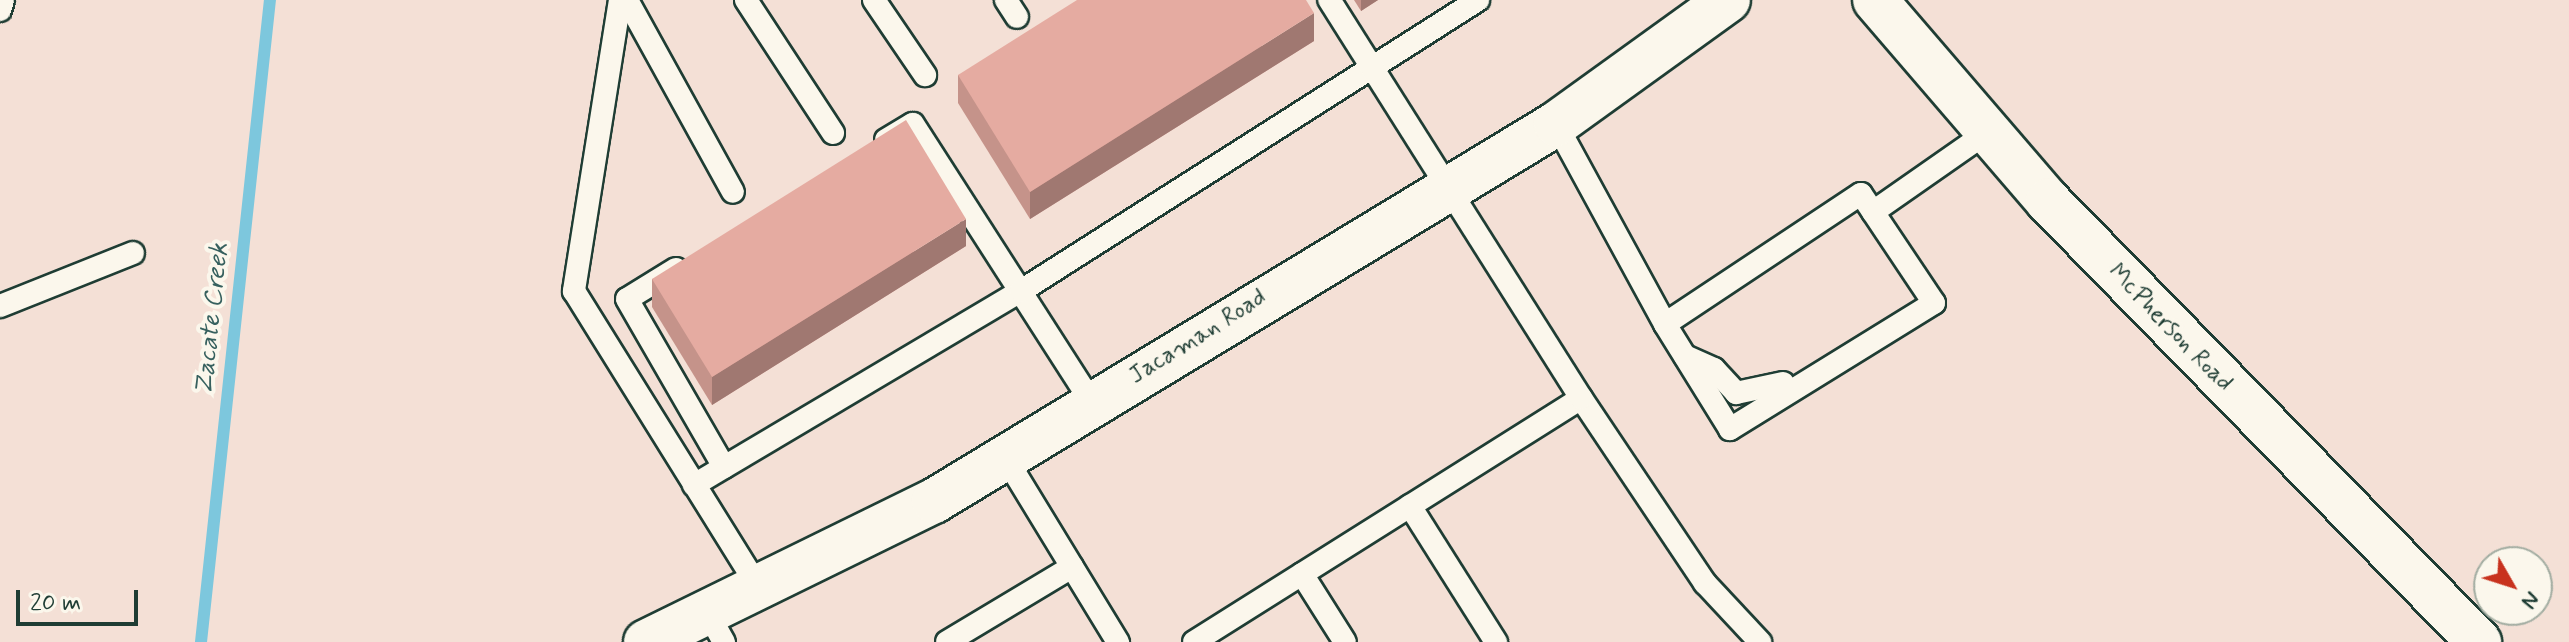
<!DOCTYPE html>
<html>
<head>
<meta charset="utf-8">
<style>
  body { margin:0 }
  #map { position:relative; width:2569px; height:642px; overflow:hidden; background:#f4e0d6; font-family:Mynerve,sans-serif }
  div>[style] { position:absolute }
  [style*='--x'] { left:calc(var(--x)*1px); top:calc(var(--y)*1px); width:calc(var(--w)*1px); rotate:calc(var(--a)*1deg) }
  .stream>* { height:12px; margin:-6px; padding:0 6px; transform-origin:6px; border-radius:6px; background:#7dc7dd }
  .roads { filter:drop-shadow(2px 0 #1f3d34) drop-shadow(-2px 0 #1f3d34) drop-shadow(0 2px #1f3d34) drop-shadow(0 -2px #1f3d34) }
  .lane>* { height:22px; margin:-11px; padding:0 11px; transform-origin:11px; border-radius:11px; background:#fbf7ec }
  .secondary>* { height:44px; margin:-22px; padding:0 22px; transform-origin:22px; border-radius:22px; background:#fbf7ec }
  .wall>* { inset:0; background:#c5938a }
  .shaded-wall>* { inset:0; background:#a07871 }
  .building>* { inset:0; background:#e5aba1 }
  span { translate:-50% -50%; white-space:nowrap; text-align:center; line-height:1.15; -webkit-text-stroke:8px #fbf7ec; paint-order:stroke }
  .street-label { font-size:24px; color:#1f3d34 }
  .water-label { font-size:26px; color:#36605e; font-style:italic }
  .north { position:absolute; left:2473px; top:546px; width:80px; height:80px; box-sizing:border-box; background:#fbf7ec; border:2px solid #a3ada2; border-radius:50%; rotate:129deg; font-size:22px; font-weight:700; line-height:32px; text-align:center; color:#1f3d34 }
  .north::after { content:''; display:block; margin:auto; width:28px; height:36px; background:#c8321e; clip-path:polygon(50% 0,100% 100%,50% 72%,0 100%) }
  .scale { position:absolute; left:16px; top:590px; width:122px; height:36px; box-sizing:border-box; border:4px solid #1f3d34; border-top:0; padding-left:10px; font-size:24px; line-height:28px; white-space:nowrap; color:#1f3d34; -webkit-text-stroke:6px #fbf7ec; paint-order:stroke }
</style>
</head>
<body>
<div id="map">
  <div class="stream">
    <div style="--x:201;--y:642;--w:646;--a:-83.87"></div>
  </div>
  <div class="roads">
    <div class="lane">
      <div style="--x:620;--y:0;--w:295;--a:99"></div>
      <div style="--x:574;--y:291;--w:354;--a:58.1"></div>
      <div style="--x:627;--y:0;--w:219;--a:61.1"></div>
      <div style="--x:746;--y:0;--w:159;--a:56.8"></div>
      <div style="--x:874;--y:0;--w:91;--a:55.8"></div>
      <div style="--x:1006;--y:0;--w:20;--a:57"></div>
      <div style="--x:0;--y:10;--w:10;--a:-73"></div>
      <div style="--x:1556;--y:124;--w:228;--a:61.4"></div>
      <div style="--x:1665;--y:324;--w:235;--a:-33.6"></div>
      <div style="--x:1861;--y:194;--w:131;--a:56.2"></div>
      <div style="--x:1934;--y:303;--w:240;--a:148.3"></div>
      <div style="--x:1730;--y:429;--w:123;--a:-121.8"></div>
      <div style="--x:886;--y:140;--w:31;--a:-31"></div>
      <div style="--x:913;--y:124;--w:331;--a:57.3"></div>
      <div style="--x:1873;--y:212;--w:141;--a:-34.9"></div>
      <div style="--x:676;--y:269;--w:57;--a:148.5"></div>
      <div style="--x:627;--y:299;--w:194;--a:60"></div>
      <div style="--x:0;--y:306;--w:143;--a:-21.7"></div>
      <div style="--x:1685;--y:356;--w:32;--a:24"></div>
      <div style="--x:1714;--y:369;--w:33;--a:47"></div>
      <div style="--x:1736;--y:393;--w:48;--a:-12"></div>
      <div style="--x:1581;--y:398;--w:223;--a:56.2"></div>
      <div style="--x:1705;--y:583;--w:81;--a:47"></div>
      <div style="--x:1005;--y:457;--w:217;--a:58.6"></div>
      <div style="--x:694;--y:485;--w:380;--a:-30.7"></div>
      <div style="--x:1021;--y:291;--w:542;--a:-32.49"></div>
      <div style="--x:1410;--y:506;--w:161;--a:57.7"></div>
      <div style="--x:1302;--y:574;--w:80;--a:57.7"></div>
      <div style="--x:710;--y:617;--w:29;--a:61"></div>
      <div style="--x:947;--y:642;--w:146;--a:-31"></div>
      <div style="--x:1194;--y:642;--w:457;--a:-32.2"></div>
      <div style="--x:1581;--y:398;--w:471;--a:-122.3"></div>
    </div>
    <div class="secondary">
      <div style="--x:1875;--y:0;--w:265;--a:49.3"></div>
      <div style="--x:2048;--y:201;--w:617;--a:45.66"></div>
      <div style="--x:646;--y:642;--w:321;--a:-26.1"></div>
      <div style="--x:934;--y:501;--w:727;--a:-31.22"></div>
      <div style="--x:1556;--y:124;--w:212;--a:-35.8"></div>
    </div>
  </div>
  <div class="wall">
    <div style="clip-path:polygon(1354px 0,1378px 0,1361px 11px)"></div>
    <div style="clip-path:polygon(1314px 41px,1030px 219px,958px 103px,958px 75px)"></div>
    <div style="clip-path:polygon(966px 246px,712px 405px,652px 307px,652px 279px)"></div>
  </div>
  <div class="shaded-wall">
    <div style="clip-path:polygon(1361px 0,1378px 0,1361px 11px)"></div>
    <div style="clip-path:polygon(1314px 13px,1314px 41px,1030px 219px,1030px 192px)"></div>
    <div style="clip-path:polygon(966px 219px,966px 246px,712px 405px,712px 377px)"></div>
  </div>
  <div class="building">
    <div style="clip-path:polygon(1077px 0,1306px 0,1314px 13px,1030px 192px,958px 75px)"></div>
    <div style="clip-path:polygon(906px 120px,966px 219px,712px 377px,652px 279px)"></div>
  </div>
  <div class="street-label">
    <span style="left:2170px;top:328px;rotate:46deg">McPherson Road</span>
    <span style="left:1198px;top:337px;rotate:-32deg">Jacaman Road</span>
  </div>
  <div class="water-label">
    <span style="left:213px;top:319px;rotate:-84deg">Zacate Creek</span>
  </div>
  <div class="north">N</div>
  <div class="scale">20 m</div>
</div>
</body>
</html>
